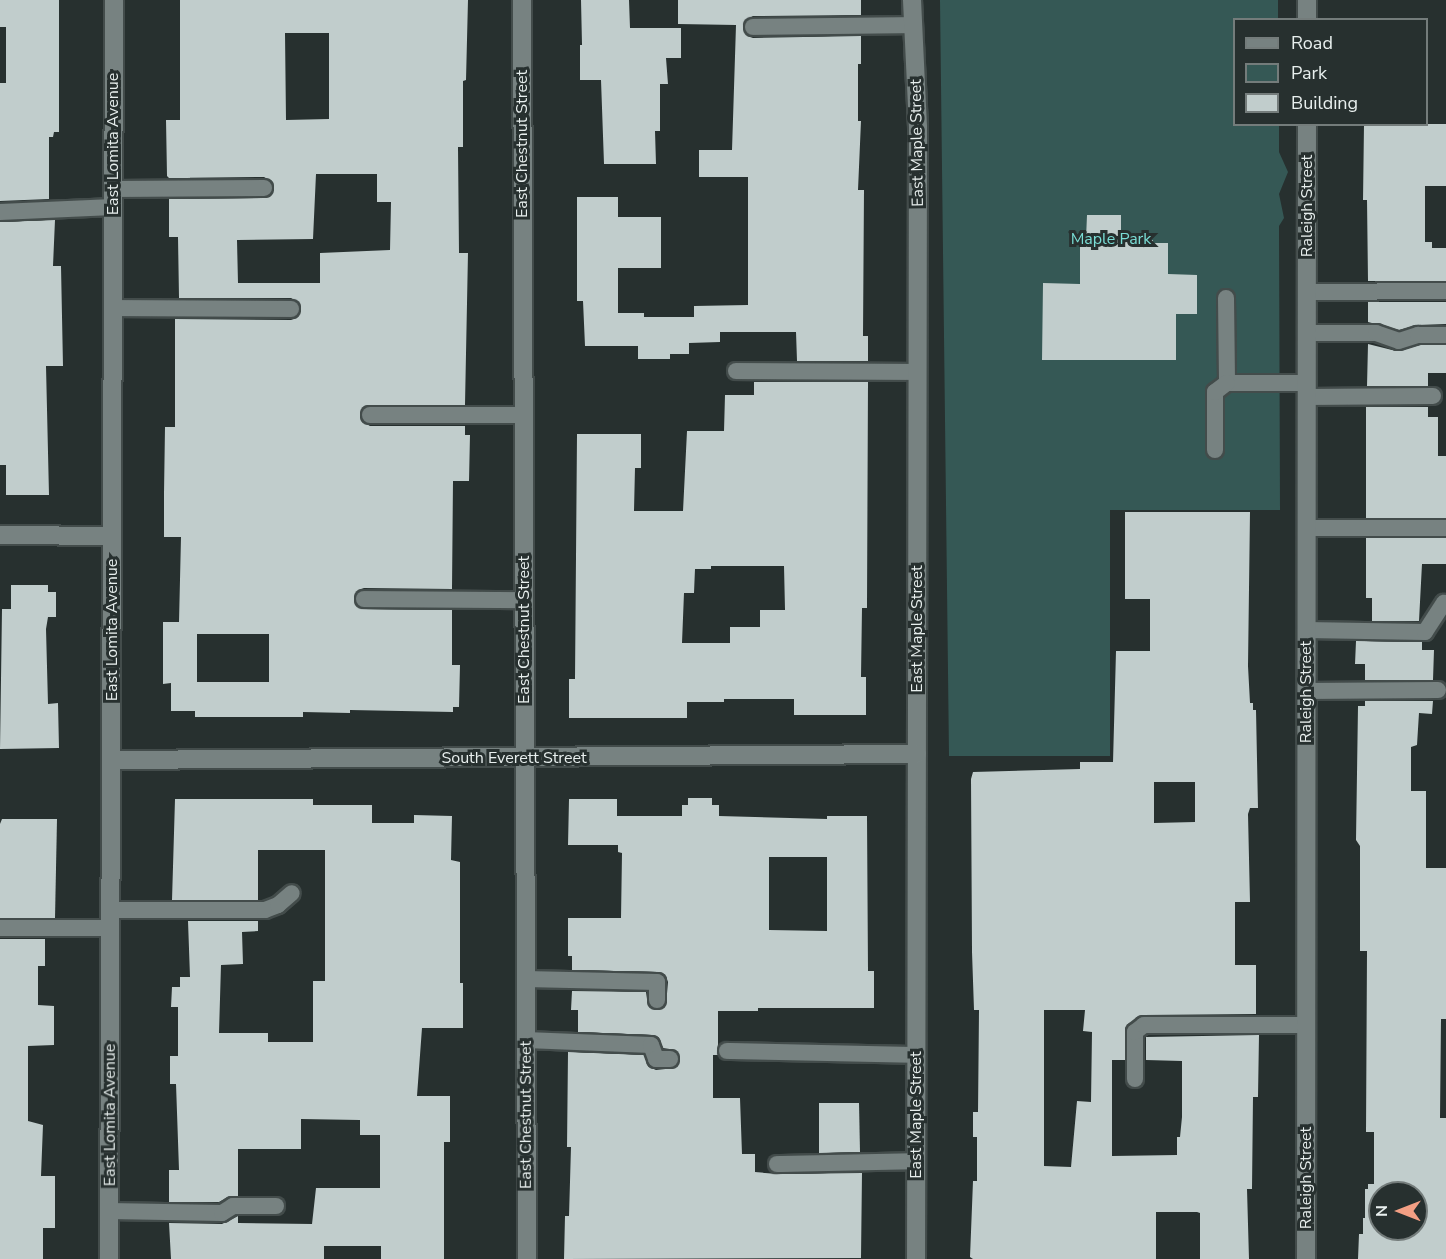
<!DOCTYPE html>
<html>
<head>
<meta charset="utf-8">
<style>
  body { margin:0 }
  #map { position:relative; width:1446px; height:1259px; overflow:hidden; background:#27302f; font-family:"Nunito Sans",sans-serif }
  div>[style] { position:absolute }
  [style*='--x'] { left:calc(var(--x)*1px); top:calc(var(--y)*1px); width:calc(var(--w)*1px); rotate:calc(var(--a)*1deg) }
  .green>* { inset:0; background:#355855 }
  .building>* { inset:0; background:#c1cdcc }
  .roads { filter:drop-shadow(2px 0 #434c4b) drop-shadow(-2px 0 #434c4b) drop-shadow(0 2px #434c4b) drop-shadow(0 -2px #434c4b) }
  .lane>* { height:16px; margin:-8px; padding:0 8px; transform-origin:8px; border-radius:8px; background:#778281 }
  .street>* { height:18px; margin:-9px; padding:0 9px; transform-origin:9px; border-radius:9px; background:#778281 }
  span { translate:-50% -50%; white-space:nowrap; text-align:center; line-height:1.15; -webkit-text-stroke:6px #27302f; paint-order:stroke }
  .street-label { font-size:16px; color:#e8efee }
  .park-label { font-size:16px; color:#7addd5 }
  .legend { position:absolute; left:1233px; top:18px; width:195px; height:108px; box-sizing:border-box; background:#27302f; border:2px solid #747c7b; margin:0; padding:8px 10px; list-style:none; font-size:18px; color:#e8efee }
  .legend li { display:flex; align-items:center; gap:12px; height:30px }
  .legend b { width:30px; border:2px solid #747c7b }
  .north { position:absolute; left:1368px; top:1181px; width:60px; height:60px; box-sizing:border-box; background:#27302f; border:2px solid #747c7b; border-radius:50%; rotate:270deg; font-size:16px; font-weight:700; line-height:24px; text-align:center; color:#e8efee }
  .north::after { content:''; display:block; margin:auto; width:21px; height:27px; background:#f39f84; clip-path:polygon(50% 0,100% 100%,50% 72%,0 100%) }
</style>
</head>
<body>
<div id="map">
  <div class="green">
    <div style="clip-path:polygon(940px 0,1278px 0,1278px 19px,1234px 20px,1234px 124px,1279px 125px,1279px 152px,1288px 172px,1279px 194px,1284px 218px,1279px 226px,1280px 510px,1110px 510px,1110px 756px,949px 756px)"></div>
  </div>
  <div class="building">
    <div style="clip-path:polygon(0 0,59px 0,59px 132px,54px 132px,53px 137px,49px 137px,49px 199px,0 201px,0 83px,6px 83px,6px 27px,0 27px)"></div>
    <div style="clip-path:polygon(evenodd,180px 0,468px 0,466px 80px,463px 81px,463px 147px,458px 147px,459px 253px,468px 253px,465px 405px,370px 405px,364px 406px,360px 414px,361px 421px,370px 426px,465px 426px,465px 435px,470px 435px,469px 481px,453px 481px,452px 589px,364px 588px,358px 590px,354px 598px,355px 605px,364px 609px,452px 610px,452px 665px,460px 665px,459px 707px,453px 707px,453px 712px,350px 710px,350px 713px,303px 712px,303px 717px,195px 717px,195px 711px,171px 711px,171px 683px,163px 684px,163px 622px,179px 622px,181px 537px,164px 537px,164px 493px,165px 427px,175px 427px,175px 319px,291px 320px,297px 318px,301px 310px,300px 303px,291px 298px,179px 298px,178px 237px,169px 237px,169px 199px,264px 198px,270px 197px,274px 189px,273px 182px,264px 177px,169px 178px,167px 176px,166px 120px,180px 120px,180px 0,285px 33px,329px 33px,329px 119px,286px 120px,285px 33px,180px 0,316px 174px,377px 174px,377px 202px,391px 202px,390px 250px,320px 253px,320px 283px,238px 283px,237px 240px,313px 239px,316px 174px,180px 0,197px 634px,269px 634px,269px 682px,197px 682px,197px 634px)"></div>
    <div style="clip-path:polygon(581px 0,629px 0,630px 28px,681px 28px,681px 58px,666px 58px,668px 84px,660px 84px,660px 131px,655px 131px,656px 164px,604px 164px,601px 80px,580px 80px,580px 45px,582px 45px)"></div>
    <div style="clip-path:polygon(678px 0,861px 0,861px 15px,753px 16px,744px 21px,743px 28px,747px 36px,753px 38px,861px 36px,861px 64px,858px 64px,858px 121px,861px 121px,858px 190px,864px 190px,863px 336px,868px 336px,868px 361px,797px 361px,796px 332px,720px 332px,720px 342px,689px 343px,689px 354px,670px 354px,670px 359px,638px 359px,638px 346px,585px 346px,583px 301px,577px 301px,577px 197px,618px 197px,618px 217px,661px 217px,661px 268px,618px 268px,618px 313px,644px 313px,644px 317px,694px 317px,694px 306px,748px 305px,748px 177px,699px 177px,699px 150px,732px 150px,736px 25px,678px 24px)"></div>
    <div style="clip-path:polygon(1364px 124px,1446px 124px,1446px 186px,1425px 186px,1425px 242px,1432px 242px,1432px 248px,1446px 248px,1446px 281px,1368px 281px,1367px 200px,1363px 200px)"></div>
    <div style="clip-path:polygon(1087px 215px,1121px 215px,1121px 239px,1153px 240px,1153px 243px,1168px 243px,1168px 274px,1197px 275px,1197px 314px,1176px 314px,1176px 360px,1042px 360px,1043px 283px,1080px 284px,1080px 239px,1086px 239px)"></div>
    <div style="clip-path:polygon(55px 220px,53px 266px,61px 266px,63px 366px,46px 366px,49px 495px,6px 495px,6px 465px,0 465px,0 222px)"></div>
    <div style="clip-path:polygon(1368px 302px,1446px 302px,1446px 324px,1418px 325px,1399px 330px,1368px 322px)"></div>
    <div style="clip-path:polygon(1368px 344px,1396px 351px,1420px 345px,1446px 345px,1446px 373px,1428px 373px,1428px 386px,1367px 386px)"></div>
    <div style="clip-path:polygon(evenodd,754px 382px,868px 382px,867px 608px,862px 608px,861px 677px,866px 677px,866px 715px,794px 715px,794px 699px,724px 699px,724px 702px,687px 702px,687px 718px,569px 718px,569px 679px,575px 679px,577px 434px,641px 434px,641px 468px,635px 468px,634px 511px,683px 511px,687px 431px,724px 431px,725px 395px,754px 395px,754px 382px,711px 566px,784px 566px,785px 610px,760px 610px,760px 627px,730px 627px,730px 643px,682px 643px,684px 593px,694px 593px,695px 569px,711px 569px,711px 566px)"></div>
    <div style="clip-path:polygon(1366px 407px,1428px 407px,1428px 417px,1438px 417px,1438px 456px,1446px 456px,1446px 518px,1366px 518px)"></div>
    <div style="clip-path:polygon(evenodd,1125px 512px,1250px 512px,1248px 666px,1250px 703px,1253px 703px,1253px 710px,1256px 710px,1258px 808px,1250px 808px,1248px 814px,1250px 902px,1235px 902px,1235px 965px,1256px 965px,1256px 1014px,1143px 1015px,1125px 1028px,1125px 1060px,1112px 1060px,1112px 1156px,1177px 1155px,1177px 1137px,1180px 1137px,1182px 1117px,1182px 1061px,1146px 1060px,1146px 1037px,1259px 1035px,1258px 1097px,1253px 1097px,1252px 1189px,1247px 1189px,1249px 1259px,1200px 1259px,1200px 1213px,1197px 1212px,1156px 1212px,1156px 1259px,973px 1259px,970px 1257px,973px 1181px,977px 1181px,977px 1137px,973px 1137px,973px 1112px,978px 1112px,979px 1010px,974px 1010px,972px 952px,971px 779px,973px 772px,1080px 769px,1080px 762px,1113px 762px,1116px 651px,1150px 651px,1150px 599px,1125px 599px,1125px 512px,1154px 782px,1195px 782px,1195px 822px,1154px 823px,1154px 782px,1125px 512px,1044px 1010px,1085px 1010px,1083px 1031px,1092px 1032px,1091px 1102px,1077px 1101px,1071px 1167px,1044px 1166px,1044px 1010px)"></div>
    <div style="clip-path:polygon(1366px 538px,1446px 538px,1446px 564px,1422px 564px,1419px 621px,1372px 621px,1372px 598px,1366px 598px)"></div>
    <div style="clip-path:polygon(11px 585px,48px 585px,48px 592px,56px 592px,56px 617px,48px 617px,46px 629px,48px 704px,58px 703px,59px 748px,0 749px,2px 609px,11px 609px)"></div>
    <div style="clip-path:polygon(1356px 641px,1422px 642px,1422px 650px,1434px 650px,1433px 680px,1365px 680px,1365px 664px,1355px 664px)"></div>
    <div style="clip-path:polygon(evenodd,1365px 701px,1433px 701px,1432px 714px,1419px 713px,1417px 745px,1411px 747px,1411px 791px,1426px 791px,1426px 868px,1446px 868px,1446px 1019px,1441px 1019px,1440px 1118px,1446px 1118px,1446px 1259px,1358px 1259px,1359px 1234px,1363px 1234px,1363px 1218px,1365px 1218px,1365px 1189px,1368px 1189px,1368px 1184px,1374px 1184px,1374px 1132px,1366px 1132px,1367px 951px,1360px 951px,1360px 846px,1356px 840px,1358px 706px,1365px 706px,1365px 701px,1380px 1193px,1416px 1193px,1416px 1229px,1380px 1229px,1380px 1193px)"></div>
    <div style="clip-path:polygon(evenodd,688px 798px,712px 798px,712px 805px,719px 805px,719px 816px,827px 819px,827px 816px,867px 816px,868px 971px,874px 971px,874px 1008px,758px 1008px,758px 1011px,718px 1011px,718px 1055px,713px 1055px,713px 1098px,740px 1098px,742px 1154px,755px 1154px,755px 1172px,777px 1174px,862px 1173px,861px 1258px,564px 1259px,565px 1216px,569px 1216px,571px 1147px,567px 1147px,568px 1052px,644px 1055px,649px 1067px,656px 1070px,675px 1068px,680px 1060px,676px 1050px,663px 1048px,658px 1037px,652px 1035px,578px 1032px,578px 1010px,571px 1010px,572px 991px,646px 992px,648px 1006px,658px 1010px,666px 1005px,668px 982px,666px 976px,657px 972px,572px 970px,572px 956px,568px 956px,568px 918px,621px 918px,622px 853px,618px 852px,618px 845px,568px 845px,569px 799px,617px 799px,617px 816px,682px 816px,682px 805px,688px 805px,688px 798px,769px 857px,827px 857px,827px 931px,769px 930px,769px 857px)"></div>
    <div style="clip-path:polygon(175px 799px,313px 799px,313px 805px,372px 805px,372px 823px,414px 823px,414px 815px,452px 816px,451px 860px,460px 862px,460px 983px,463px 983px,463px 1028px,422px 1028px,417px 1096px,450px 1096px,450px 1142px,444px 1142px,444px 1259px,381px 1259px,381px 1246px,324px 1246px,324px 1259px,171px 1259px,169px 1223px,222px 1224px,238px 1216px,238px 1223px,312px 1224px,316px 1188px,380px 1188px,380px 1135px,360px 1135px,360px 1120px,301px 1119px,301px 1149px,238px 1149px,238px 1196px,228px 1197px,219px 1202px,169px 1202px,169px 1170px,179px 1170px,176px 1084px,170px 1084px,170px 1056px,178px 1056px,178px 1007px,171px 1007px,172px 987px,180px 987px,180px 977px,190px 977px,188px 921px,258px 921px,258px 931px,242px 932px,243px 964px,221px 965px,219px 1033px,268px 1033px,268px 1042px,313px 1042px,313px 981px,325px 981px,325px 850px,258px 850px,258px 900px,172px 900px)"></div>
    <div style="clip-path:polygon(2px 819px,57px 819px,55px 918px,0 918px,0 824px)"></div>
    <div style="clip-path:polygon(0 939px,45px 939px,45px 966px,38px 966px,38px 1005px,54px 1006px,54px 1045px,28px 1046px,28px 1121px,43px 1125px,41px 1176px,55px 1176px,55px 1228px,43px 1228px,43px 1259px,0 1259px)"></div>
    <div style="clip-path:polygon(819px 1103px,859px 1103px,860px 1152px,819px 1153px)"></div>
  </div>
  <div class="roads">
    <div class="lane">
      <div style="--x:753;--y:27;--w:160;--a:-0.7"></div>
      <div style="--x:113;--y:189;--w:151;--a:-0.4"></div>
      <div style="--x:0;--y:212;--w:113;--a:-2.5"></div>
      <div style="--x:1307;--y:292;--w:139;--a:-0.4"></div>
      <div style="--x:1226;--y:298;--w:85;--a:89.3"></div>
      <div style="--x:1227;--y:383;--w:80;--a:0"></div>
      <div style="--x:113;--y:308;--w:178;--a:0.3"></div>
      <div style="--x:1307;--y:333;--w:69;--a:0"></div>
      <div style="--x:1376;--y:333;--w:24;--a:19"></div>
      <div style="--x:1399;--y:341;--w:20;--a:-18"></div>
      <div style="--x:1418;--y:335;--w:28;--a:0"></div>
      <div style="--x:736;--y:371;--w:182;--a:0.3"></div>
      <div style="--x:1307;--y:397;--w:126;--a:-0.5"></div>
      <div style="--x:370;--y:415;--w:154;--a:0"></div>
      <div style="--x:1215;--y:450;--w:58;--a:-90"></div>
      <div style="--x:1215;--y:392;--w:15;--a:-37"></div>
      <div style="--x:1306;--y:528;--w:140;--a:0"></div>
      <div style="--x:364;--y:599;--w:160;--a:0.4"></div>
      <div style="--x:1306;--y:630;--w:119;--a:1"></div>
      <div style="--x:1425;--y:632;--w:35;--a:-57"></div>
      <div style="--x:1306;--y:691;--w:132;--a:-0.4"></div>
      <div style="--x:111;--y:910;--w:154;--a:0"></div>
      <div style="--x:265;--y:910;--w:14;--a:-21"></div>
      <div style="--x:278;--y:905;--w:18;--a:-41"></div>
      <div style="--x:0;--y:928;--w:110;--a:0"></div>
      <div style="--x:526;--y:979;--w:131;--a:1.3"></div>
      <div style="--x:657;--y:982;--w:18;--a:90"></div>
      <div style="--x:526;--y:1040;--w:125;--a:2.3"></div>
      <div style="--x:651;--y:1045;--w:15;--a:70"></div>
      <div style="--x:656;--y:1059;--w:14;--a:0"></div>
      <div style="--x:727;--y:1051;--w:189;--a:1.2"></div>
      <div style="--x:1135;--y:1079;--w:47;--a:-90"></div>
      <div style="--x:1135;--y:1032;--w:11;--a:-38"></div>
      <div style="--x:1144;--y:1025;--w:162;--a:0"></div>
      <div style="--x:777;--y:1164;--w:139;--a:-1.2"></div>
      <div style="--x:109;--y:1211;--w:113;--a:1"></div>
      <div style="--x:222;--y:1213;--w:13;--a:-32"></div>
      <div style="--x:233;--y:1206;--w:43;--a:0"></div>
    </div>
    <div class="street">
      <div style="--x:522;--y:0;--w:1259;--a:89.77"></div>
      <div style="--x:912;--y:0;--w:128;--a:87.3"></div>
      <div style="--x:918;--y:128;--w:1131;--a:90.1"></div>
      <div style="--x:1307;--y:20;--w:20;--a:-90"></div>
      <div style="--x:0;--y:535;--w:112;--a:0.5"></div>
      <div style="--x:112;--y:760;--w:805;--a:-0.43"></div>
      <div style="--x:109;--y:1259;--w:1259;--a:-89.77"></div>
      <div style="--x:1306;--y:1259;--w:1135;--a:-89.95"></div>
    </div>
  </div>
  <div class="street-label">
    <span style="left:917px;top:143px;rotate:-91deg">East Maple Street</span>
    <span style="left:113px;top:144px;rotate:-90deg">East Lomita Avenue</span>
    <span style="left:522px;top:144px;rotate:-90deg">East Chestnut Street</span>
    <span style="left:1307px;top:206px;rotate:-90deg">Raleigh Street</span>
    <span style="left:917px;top:629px;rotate:-90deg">East Maple Street</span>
    <span style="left:112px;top:630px;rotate:-90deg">East Lomita Avenue</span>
    <span style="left:524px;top:630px;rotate:-90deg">East Chestnut Street</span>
    <span style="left:1306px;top:692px;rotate:-90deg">Raleigh Street</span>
    <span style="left:514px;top:758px">South Everett Street</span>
    <span style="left:110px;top:1115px;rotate:-90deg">East Lomita Avenue</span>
    <span style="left:526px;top:1115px;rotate:-90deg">East Chestnut Street</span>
    <span style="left:916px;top:1115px;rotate:-90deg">East Maple Street</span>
    <span style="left:1306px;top:1178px;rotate:-90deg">Raleigh Street</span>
  </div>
  <div class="park-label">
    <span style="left:1111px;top:239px">Maple Park</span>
  </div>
  <ul class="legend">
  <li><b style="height:8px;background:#778281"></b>Road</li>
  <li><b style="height:16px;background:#355855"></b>Park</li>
  <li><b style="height:16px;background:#c1cdcc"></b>Building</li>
  </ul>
  <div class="north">N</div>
</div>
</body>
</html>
